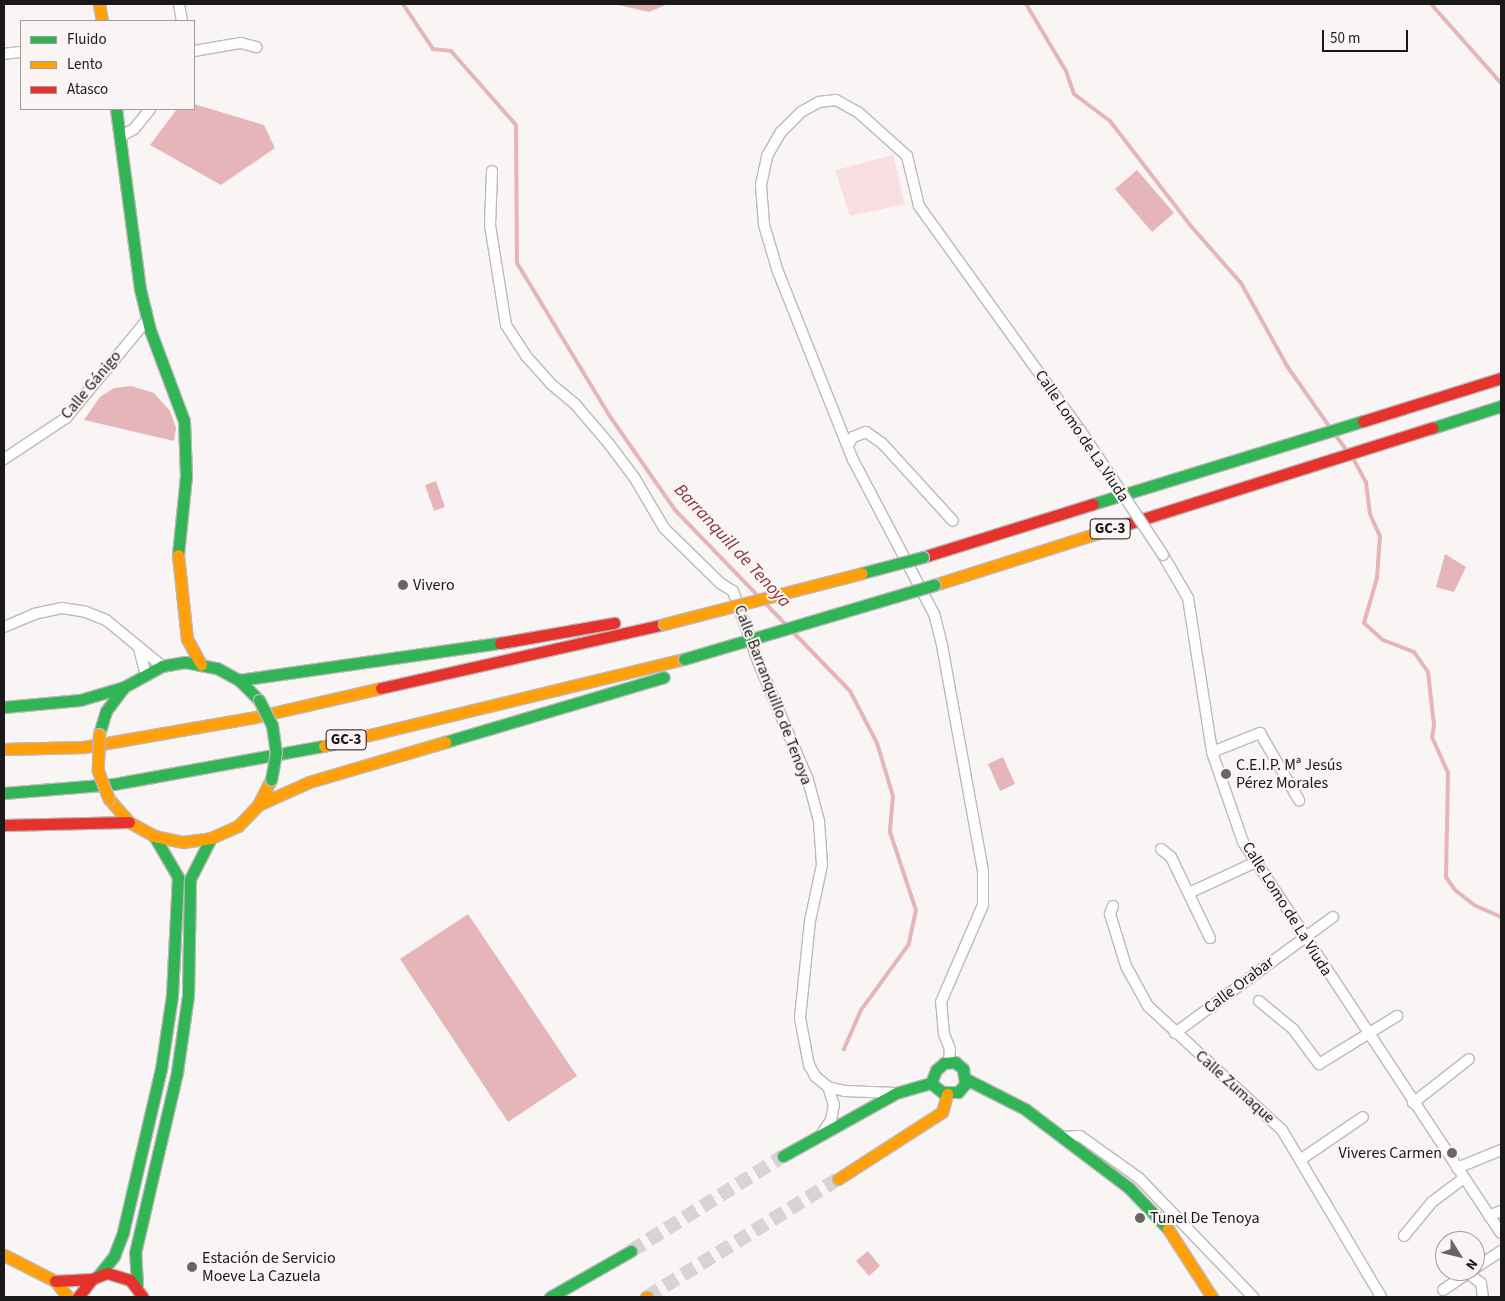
<!DOCTYPE html>
<html>
<head>
<meta charset="utf-8">
<style>
  body { margin:0 }
  #map { position:relative; width:1505px; height:1301px; overflow:hidden; background:#faf5f5; font-family:"Source Sans 3",sans-serif }
  div>[style] { position:absolute }
  [style*='--x'] { left:calc(var(--x)*1px); top:calc(var(--y)*1px); width:calc(var(--w)*1px); rotate:calc(var(--a)*1deg) }
  .green>* { inset:0; background:#f9dee1 }
  .water>* { inset:0; background:#e6b5ba }
  .stream>* { height:4px; margin:-2px; padding:0 2px; transform-origin:2px; border-radius:2px; background:#e6b5ba }
  .secondary-tunnel>* { height:14px; margin-top:-7px; transform-origin:0; background:repeating-linear-gradient(90deg,#d9d4d4 0 14px,transparent 0 21px) }
  .roads { filter:drop-shadow(1px 0 #bdb9ba) drop-shadow(-1px 0 #bdb9ba) drop-shadow(0 1px #bdb9ba) drop-shadow(0 -1px #bdb9ba) }
  .street>* { height:10px; margin:-5px; padding:0 5px; transform-origin:5px; border-radius:5px; background:#fefefe }
  .fast>* { height:11px; margin:-5.5px; padding:0 5.5px; transform-origin:5.5px; border-radius:5.5px; background:#30b455 }
  .slow>* { height:11px; margin:-5.5px; padding:0 5.5px; transform-origin:5.5px; border-radius:5.5px; background:#ff9f0a }
  .jam>* { height:11px; margin:-5.5px; padding:0 5.5px; transform-origin:5.5px; border-radius:5.5px; background:#e5322d }
  .bridges { filter:drop-shadow(1px 0 #bdb9ba) drop-shadow(-1px 0 #bdb9ba) drop-shadow(0 1px #bdb9ba) drop-shadow(0 -1px #bdb9ba) }
  .street-bridge>* { height:10px; margin:-5px; padding:0 5px; transform-origin:5px; border-radius:5px; background:#fefefe }
  .fast-bridge>* { height:11px; margin:-5.5px; padding:0 5.5px; transform-origin:5.5px; border-radius:5.5px; background:#30b455 }
  .slow-bridge>* { height:11px; margin:-5.5px; padding:0 5.5px; transform-origin:5.5px; border-radius:5.5px; background:#ff9f0a }
  .dots>* { width:14px; height:14px; translate:-50% -50%; box-sizing:border-box; border:2px solid #fbf4f4; border-radius:50% }
  span { translate:-50% -50%; white-space:nowrap; text-align:center; line-height:1.15; -webkit-text-stroke:4px #fbf4f4; paint-order:stroke }
  .shield-label span { padding:1px 4px; background:#fbf4f4; border:1px solid; border-radius:4px; -webkit-text-stroke-width:0 }
  .shield-label { font-size:15px; color:#1b1819; font-weight:700 }
  .street-label { font-size:16px; color:#1b1819 }
  .poi-label { font-size:16px; color:#1b1819 }
  .left { translate:0 -50%; text-align:left }
  .right { translate:-100% -50%; text-align:right }
  .water-label { font-size:18px; color:#853342; font-style:italic }
  .frame { position:absolute; inset:0; border:5px solid #1b1819; pointer-events:none }
  .legend { position:absolute; left:20px; top:20px; width:175px; height:90px; box-sizing:border-box; background:#fbf4f4; border:1px solid #a19c9c; margin:0; padding:6px 9px; list-style:none; font-size:15px; color:#1b1819 }
  .legend li { display:flex; align-items:center; gap:10px; height:25px }
  .legend b { width:25px; border:1px solid #a19c9c }
  .north { position:absolute; left:1435px; top:1231px; width:50px; height:50px; box-sizing:border-box; background:#fbf4f4; border:1px solid #a19c9c; border-radius:50%; rotate:126deg; font-size:14px; font-weight:700; line-height:20px; text-align:center; color:#1b1819 }
  .north::after { content:''; display:block; margin:auto; width:18px; height:22px; background:#696566; clip-path:polygon(50% 0,100% 100%,50% 72%,0 100%) }
  .scale { position:absolute; left:1322px; top:30px; width:86px; height:22px; box-sizing:border-box; border:2px solid #1b1819; border-top:0; padding-left:6px; font-size:15px; line-height:18px; white-space:nowrap; color:#1b1819; -webkit-text-stroke:4px #fbf4f4; paint-order:stroke }
</style>
</head>
<body>
<div id="map">
  <div class="green">
    <div style="clip-path:polygon(893px 155px,905px 204px,850px 216px,835px 170px)"></div>
  </div>
  <div class="water">
    <div style="clip-path:polygon(614px 4px,668px 4px,649px 12px)"></div>
    <div style="clip-path:polygon(194px 104px,264px 125px,275px 148px,221px 185px,150px 145px,177px 109px,194px 109px)"></div>
    <div style="clip-path:polygon(1137px 170px,1174px 213px,1152px 232px,1115px 189px)"></div>
    <div style="clip-path:polygon(131px 386px,154px 393px,170px 411px,176px 428px,174px 441px,84px 420px,100px 397px,114px 388px)"></div>
    <div style="clip-path:polygon(436px 481px,445px 507px,434px 511px,425px 485px)"></div>
    <div style="clip-path:polygon(1445px 554px,1466px 567px,1454px 592px,1436px 587px)"></div>
    <div style="clip-path:polygon(1003px 757px,1015px 784px,1000px 791px,988px 764px)"></div>
    <div style="clip-path:polygon(468px 914px,577px 1076px,508px 1122px,400px 959px)"></div>
    <div style="clip-path:polygon(868px 1251px,880px 1266px,869px 1276px,856px 1261px)"></div>
  </div>
  <div class="stream">
    <div style="--x:403;--y:4;--w:54;--a:56.3"></div>
    <div style="--x:433;--y:49;--w:18;--a:6"></div>
    <div style="--x:451;--y:51;--w:98;--a:48.7"></div>
    <div style="--x:516;--y:125;--w:138;--a:89.6"></div>
    <div style="--x:517;--y:263;--w:178;--a:58.8"></div>
    <div style="--x:609;--y:415;--w:116;--a:55.2"></div>
    <div style="--x:675;--y:510;--w:118;--a:46"></div>
    <div style="--x:1026;--y:4;--w:78;--a:59.2"></div>
    <div style="--x:1066;--y:71;--w:24;--a:71"></div>
    <div style="--x:1074;--y:94;--w:45;--a:36.9"></div>
    <div style="--x:1110;--y:121;--w:131;--a:52.4"></div>
    <div style="--x:1190;--y:225;--w:77;--a:48.7"></div>
    <div style="--x:1241;--y:283;--w:95;--a:61"></div>
    <div style="--x:1287;--y:366;--w:73;--a:55"></div>
    <div style="--x:1431;--y:4;--w:106;--a:48.5"></div>
    <div style="--x:1336;--y:436;--w:15;--a:53"></div>
    <div style="--x:1353;--y:458;--w:27;--a:62"></div>
    <div style="--x:1366;--y:482;--w:32;--a:83"></div>
    <div style="--x:1370;--y:514;--w:24;--a:66"></div>
    <div style="--x:1380;--y:536;--w:42;--a:94.1"></div>
    <div style="--x:1377;--y:578;--w:47;--a:106.1"></div>
    <div style="--x:1364;--y:623;--w:25;--a:42"></div>
    <div style="--x:1383;--y:640;--w:33;--a:21"></div>
    <div style="--x:1414;--y:652;--w:24;--a:55"></div>
    <div style="--x:1428;--y:672;--w:53;--a:83.5"></div>
    <div style="--x:1434;--y:725;--w:12;--a:99"></div>
    <div style="--x:1432;--y:737;--w:39;--a:66"></div>
    <div style="--x:1448;--y:773;--w:104;--a:91.1"></div>
    <div style="--x:1446;--y:877;--w:16;--a:55"></div>
    <div style="--x:1455;--y:890;--w:24;--a:38"></div>
    <div style="--x:1474;--y:905;--w:30;--a:24"></div>
    <div style="--x:765;--y:603;--w:29;--a:46"></div>
    <div style="--x:793;--y:632;--w:82;--a:46"></div>
    <div style="--x:850;--y:691;--w:59;--a:62.6"></div>
    <div style="--x:877;--y:743;--w:55;--a:73.2"></div>
    <div style="--x:893;--y:796;--w:36;--a:95"></div>
    <div style="--x:890;--y:832;--w:82;--a:71.6"></div>
    <div style="--x:916;--y:910;--w:35;--a:102"></div>
    <div style="--x:909;--y:944;--w:82;--a:126"></div>
    <div style="--x:861;--y:1010;--w:43;--a:113.6"></div>
  </div>
  <div class="secondary-tunnel">
    <div style="--x:631;--y:1251;--w:179;--a:-32"></div>
    <div style="--x:647;--y:1297;--w:225;--a:-31.7"></div>
  </div>
  <div class="roads">
    <div class="street">
      <div style="--x:179;--y:4;--w:17;--a:80"></div>
      <div style="--x:194;--y:51;--w:48;--a:-9.7"></div>
      <div style="--x:241;--y:43;--w:16;--a:15"></div>
      <div style="--x:4;--y:54;--w:17;--a:-7"></div>
      <div style="--x:120;--y:137;--w:16;--a:-30"></div>
      <div style="--x:134;--y:129;--w:26;--a:-51"></div>
      <div style="--x:492;--y:171;--w:54;--a:92.1"></div>
      <div style="--x:490;--y:225;--w:101;--a:80.9"></div>
      <div style="--x:506;--y:325;--w:37;--a:57"></div>
      <div style="--x:526;--y:356;--w:38;--a:48"></div>
      <div style="--x:551;--y:384;--w:31;--a:40"></div>
      <div style="--x:575;--y:404;--w:52;--a:49.6"></div>
      <div style="--x:609;--y:444;--w:41;--a:52.9"></div>
      <div style="--x:634;--y:477;--w:59;--a:59.5"></div>
      <div style="--x:664;--y:528;--w:78;--a:44.5"></div>
      <div style="--x:720;--y:583;--w:15;--a:32"></div>
      <div style="--x:733;--y:591;--w:77;--a:70.4"></div>
      <div style="--x:759;--y:664;--w:126;--a:67.1"></div>
      <div style="--x:808;--y:780;--w:42;--a:75"></div>
      <div style="--x:819;--y:821;--w:44;--a:86.1"></div>
      <div style="--x:822;--y:865;--w:57;--a:102.1"></div>
      <div style="--x:810;--y:921;--w:98;--a:95.9"></div>
      <div style="--x:800;--y:1018;--w:48;--a:79.2"></div>
      <div style="--x:809;--y:1065;--w:13;--a:61"></div>
      <div style="--x:815;--y:1076;--w:17;--a:40"></div>
      <div style="--x:848;--y:445;--w:9;--a:-58"></div>
      <div style="--x:853;--y:437;--w:14;--a:-21"></div>
      <div style="--x:866;--y:432;--w:19;--a:35"></div>
      <div style="--x:882;--y:443;--w:105;--a:47.7"></div>
      <div style="--x:4;--y:459;--w:74;--a:-33.5"></div>
      <div style="--x:66;--y:418;--w:127;--a:-50.4"></div>
      <div style="--x:1163;--y:555;--w:50;--a:59.8"></div>
      <div style="--x:1188;--y:598;--w:156;--a:81.1"></div>
      <div style="--x:1212;--y:752;--w:95;--a:71"></div>
      <div style="--x:1243;--y:842;--w:468;--a:56.6"></div>
      <div style="--x:4;--y:627;--w:33;--a:-23"></div>
      <div style="--x:34;--y:614;--w:29;--a:-12"></div>
      <div style="--x:62;--y:608;--w:24;--a:9"></div>
      <div style="--x:86;--y:612;--w:22;--a:22"></div>
      <div style="--x:106;--y:620;--w:72;--a:39.4"></div>
      <div style="--x:139;--y:648;--w:25;--a:76"></div>
      <div style="--x:1212;--y:752;--w:52;--a:-21.6"></div>
      <div style="--x:1260;--y:733;--w:78;--a:59.8"></div>
      <div style="--x:1161;--y:849;--w:13;--a:39"></div>
      <div style="--x:1171;--y:857;--w:90;--a:64.3"></div>
      <div style="--x:1189;--y:893;--w:72;--a:-24.8"></div>
      <div style="--x:1113;--y:906;--w:9;--a:111"></div>
      <div style="--x:1110;--y:914;--w:54;--a:72.9"></div>
      <div style="--x:1126;--y:966;--w:46;--a:61.2"></div>
      <div style="--x:1148;--y:1006;--w:183;--a:42.8"></div>
      <div style="--x:1282;--y:1130;--w:194;--a:59.3"></div>
      <div style="--x:1259;--y:1001;--w:44;--a:39.5"></div>
      <div style="--x:1293;--y:1029;--w:44;--a:53.4"></div>
      <div style="--x:1319;--y:1064;--w:92;--a:-31.6"></div>
      <div style="--x:1175;--y:1033;--w:196;--a:-36.3"></div>
      <div style="--x:949;--y:1062;--w:13;--a:-86"></div>
      <div style="--x:950;--y:1049;--w:16;--a:-112"></div>
      <div style="--x:944;--y:1034;--w:32;--a:-95"></div>
      <div style="--x:941;--y:1002;--w:106;--a:-66.6"></div>
      <div style="--x:983;--y:905;--w:34;--a:-90"></div>
      <div style="--x:983;--y:871;--w:230;--a:-100.3"></div>
      <div style="--x:942;--y:645;--w:32;--a:-104"></div>
      <div style="--x:934;--y:614;--w:174;--a:-117.7"></div>
      <div style="--x:853;--y:460;--w:202;--a:-111.7"></div>
      <div style="--x:778;--y:272;--w:49;--a:-106.6"></div>
      <div style="--x:764;--y:225;--w:40;--a:-94.3"></div>
      <div style="--x:761;--y:185;--w:30;--a:-78"></div>
      <div style="--x:767;--y:156;--w:28;--a:-60"></div>
      <div style="--x:781;--y:132;--w:28;--a:-45"></div>
      <div style="--x:801;--y:112;--w:21;--a:-29"></div>
      <div style="--x:819;--y:102;--w:17;--a:-7"></div>
      <div style="--x:836;--y:100;--w:25;--a:29"></div>
      <div style="--x:858;--y:112;--w:66;--a:41.9"></div>
      <div style="--x:907;--y:156;--w:51;--a:76.5"></div>
      <div style="--x:919;--y:206;--w:276;--a:54.3"></div>
      <div style="--x:1413;--y:1103;--w:71;--a:-38.2"></div>
      <div style="--x:823;--y:1132;--w:14;--a:-56"></div>
      <div style="--x:831;--y:1120;--w:15;--a:-79"></div>
      <div style="--x:834;--y:1105;--w:19;--a:-108"></div>
      <div style="--x:828;--y:1087;--w:17;--a:13"></div>
      <div style="--x:845;--y:1091;--w:50;--a:2.3"></div>
      <div style="--x:1061;--y:1137;--w:19;--a:-3"></div>
      <div style="--x:1080;--y:1136;--w:72;--a:35.4"></div>
      <div style="--x:1139;--y:1178;--w:165;--a:46.2"></div>
      <div style="--x:1300;--y:1160;--w:76;--a:-34.3"></div>
      <div style="--x:1457;--y:1168;--w:48;--a:-22.2"></div>
      <div style="--x:1489;--y:1216;--w:13;--a:-23"></div>
      <div style="--x:1404;--y:1236;--w:44;--a:-50.5"></div>
      <div style="--x:1432;--y:1202;--w:40;--a:-37"></div>
      <div style="--x:1475;--y:1268;--w:31;--a:-33"></div>
      <div style="--x:1468;--y:1273;--w:16;--a:38"></div>
      <div style="--x:1481;--y:1283;--w:14;--a:82"></div>
      <div style="--x:1443;--y:1290;--w:34;--a:-34"></div>
    </div>
    <div class="fast">
      <div style="--x:116;--y:109;--w:182;--a:82.4"></div>
      <div style="--x:140;--y:289;--w:42;--a:76.3"></div>
      <div style="--x:150;--y:330;--w:97;--a:69.5"></div>
      <div style="--x:184;--y:421;--w:55;--a:87.9"></div>
      <div style="--x:186;--y:476;--w:79;--a:95.8"></div>
      <div style="--x:1432;--y:428;--w:72;--a:-17.7"></div>
      <div style="--x:1093;--y:504;--w:282;--a:-17.1"></div>
      <div style="--x:239;--y:680;--w:264;--a:-8.1"></div>
      <div style="--x:4;--y:707;--w:76;--a:-5.3"></div>
      <div style="--x:80;--y:700;--w:46;--a:-16.5"></div>
      <div style="--x:99;--y:734;--w:24;--a:-73"></div>
      <div style="--x:106;--y:711;--w:30;--a:-53"></div>
      <div style="--x:124;--y:687;--w:43;--a:-28.9"></div>
      <div style="--x:162;--y:666;--w:23;--a:-10"></div>
      <div style="--x:185;--y:662;--w:33;--a:11"></div>
      <div style="--x:217;--y:668;--w:25;--a:29"></div>
      <div style="--x:239;--y:680;--w:28;--a:45"></div>
      <div style="--x:445;--y:742;--w:228;--a:-16.5"></div>
      <div style="--x:4;--y:793;--w:110;--a:-4.7"></div>
      <div style="--x:114;--y:784;--w:213;--a:-10.3"></div>
      <div style="--x:955;--y:1062;--w:11;--a:41"></div>
      <div style="--x:963;--y:1069;--w:15;--a:82"></div>
      <div style="--x:965;--y:1084;--w:11;--a:131"></div>
      <div style="--x:958;--y:1092;--w:16;--a:180"></div>
      <div style="--x:942;--y:1092;--w:14;--a:-141"></div>
      <div style="--x:931;--y:1083;--w:14;--a:-69"></div>
      <div style="--x:936;--y:1070;--w:11;--a:-41"></div>
      <div style="--x:944;--y:1063;--w:11;--a:-5"></div>
      <div style="--x:966;--y:1079;--w:66;--a:27"></div>
      <div style="--x:1025;--y:1109;--w:131;--a:37.2"></div>
      <div style="--x:1129;--y:1188;--w:57;--a:46.4"></div>
      <div style="--x:783;--y:1156;--w:129;--a:-29.1"></div>
      <div style="--x:896;--y:1093;--w:36;--a:-16"></div>
      <div style="--x:98;--y:1276;--w:26;--a:-51"></div>
      <div style="--x:114;--y:1256;--w:26;--a:-69"></div>
      <div style="--x:123;--y:1232;--w:167;--a:-76.9"></div>
      <div style="--x:161;--y:1069;--w:75;--a:-81.5"></div>
      <div style="--x:172;--y:995;--w:118;--a:-87.1"></div>
      <div style="--x:178;--y:877;--w:48;--a:-120.3"></div>
      <div style="--x:137;--y:1286;--w:33;--a:-93"></div>
      <div style="--x:135;--y:1253;--w:186;--a:-76.9"></div>
      <div style="--x:177;--y:1072;--w:77;--a:-81.8"></div>
      <div style="--x:188;--y:996;--w:117;--a:-89"></div>
      <div style="--x:190;--y:879;--w:46;--a:-62.9"></div>
      <div style="--x:550;--y:1297;--w:93;--a:-29.6"></div>
    </div>
    <div class="slow">
      <div style="--x:99;--y:4;--w:17;--a:80"></div>
      <div style="--x:178;--y:555;--w:84;--a:83.9"></div>
      <div style="--x:187;--y:639;--w:29;--a:61"></div>
      <div style="--x:934;--y:585;--w:206;--a:-17.6"></div>
      <div style="--x:324;--y:746;--w:370;--a:-13.6"></div>
      <div style="--x:4;--y:749;--w:80;--a:-1.4"></div>
      <div style="--x:84;--y:747;--w:169;--a:-9.9"></div>
      <div style="--x:251;--y:718;--w:133;--a:-13"></div>
      <div style="--x:109;--y:799;--w:30;--a:49"></div>
      <div style="--x:129;--y:822;--w:29;--a:29"></div>
      <div style="--x:154;--y:836;--w:30;--a:12"></div>
      <div style="--x:183;--y:842;--w:28;--a:-8"></div>
      <div style="--x:211;--y:838;--w:30;--a:-24"></div>
      <div style="--x:238;--y:826;--w:29;--a:-46"></div>
      <div style="--x:258;--y:805;--w:28;--a:-63"></div>
      <div style="--x:258;--y:805;--w:56;--a:-24.3"></div>
      <div style="--x:309;--y:782;--w:142;--a:-16.4"></div>
      <div style="--x:838;--y:1179;--w:124;--a:-32.8"></div>
      <div style="--x:942;--y:1112;--w:19;--a:-74"></div>
      <div style="--x:1168;--y:1229;--w:81;--a:57.1"></div>
      <div style="--x:4;--y:1255;--w:57;--a:27"></div>
      <div style="--x:55;--y:1281;--w:21;--a:51"></div>
      <div style="--x:646;--y:1297;--w:1;--a:0"></div>
    </div>
    <div class="jam">
      <div style="--x:1363;--y:421;--w:145;--a:-17.3"></div>
      <div style="--x:1130;--y:523;--w:317;--a:-17.5"></div>
      <div style="--x:923;--y:557;--w:178;--a:-17.3"></div>
      <div style="--x:500;--y:643;--w:116;--a:-10"></div>
      <div style="--x:381;--y:688;--w:290;--a:-12.7"></div>
      <div style="--x:4;--y:825;--w:125;--a:-1.4"></div>
      <div style="--x:55;--y:1281;--w:37;--a:-3"></div>
      <div style="--x:78;--y:1297;--w:23;--a:-52"></div>
      <div style="--x:92;--y:1279;--w:16;--a:-22"></div>
      <div style="--x:107;--y:1273;--w:24;--a:17"></div>
      <div style="--x:130;--y:1280;--w:21;--a:53"></div>
    </div>
  </div>
  <div class="bridges">
    <div class="street-bridge">
      <div style="--x:1080;--y:430;--w:150;--a:56.4"></div>
    </div>
    <div class="fast-bridge">
      <div style="--x:862;--y:573;--w:63;--a:-14.7"></div>
      <div style="--x:684;--y:659;--w:261;--a:-16.5"></div>
      <div style="--x:259;--y:700;--w:28;--a:63"></div>
      <div style="--x:272;--y:725;--w:27;--a:82"></div>
      <div style="--x:276;--y:752;--w:28;--a:100"></div>
    </div>
    <div class="slow-bridge">
      <div style="--x:664;--y:624;--w:204;--a:-14.4"></div>
      <div style="--x:99;--y:734;--w:37;--a:92"></div>
      <div style="--x:98;--y:771;--w:30;--a:69"></div>
    </div>
  </div>
  <div class="dots">
    <div style="left:403px;top:585px;background:#696566"></div>
    <div style="left:1226px;top:774px;background:#696566"></div>
    <div style="left:1452px;top:1153px;background:#696566"></div>
    <div style="left:1140px;top:1218px;background:#696566"></div>
    <div style="left:192px;top:1267px;background:#696566"></div>
  </div>
  <div class="shield-label">
    <span style="left:1110px;top:529px">GC-3</span>
    <span style="left:346px;top:740px">GC-3</span>
  </div>
  <div class="street-label">
    <span style="left:91px;top:385px;rotate:-50deg">Calle Gánigo</span>
    <span style="left:1082px;top:436px;rotate:56deg">Calle Lomo de La Viuda</span>
    <span style="left:773px;top:695px;rotate:69deg">Calle Barranquillo de Tenoya</span>
    <span style="left:1287px;top:909px;rotate:58deg">Calle Lomo de La Viuda</span>
    <span style="left:1239px;top:985px;rotate:-37deg">Calle Orabar</span>
    <span style="left:1235px;top:1087px;rotate:42deg">Calle Zumaque</span>
  </div>
  <div class="poi-label">
    <span class="left" style="left:413px;top:585px">Vivero</span>
    <span class="left" style="left:1236px;top:774px">C.E.I.P. Mª Jesús<br>Pérez Morales</span>
    <span class="right" style="left:1442px;top:1153px">Viveres Carmen</span>
    <span class="left" style="left:1150px;top:1218px">Tunel De Tenoya</span>
    <span class="left" style="left:202px;top:1267px">Estación de Servicio<br>Moeve La Cazuela</span>
  </div>
  <div class="water-label">
    <span style="left:732px;top:546px;rotate:47deg">Barranquill de Tenoya</span>
  </div>
  <div class="frame"></div>
  <ul class="legend">
  <li><b style="height:6px;background:#30b455"></b>Fluido</li>
  <li><b style="height:6px;background:#ff9f0a"></b>Lento</li>
  <li><b style="height:6px;background:#e5322d"></b>Atasco</li>
  </ul>
  <div class="north">N</div>
  <div class="scale">50 m</div>
</div>
</body>
</html>
